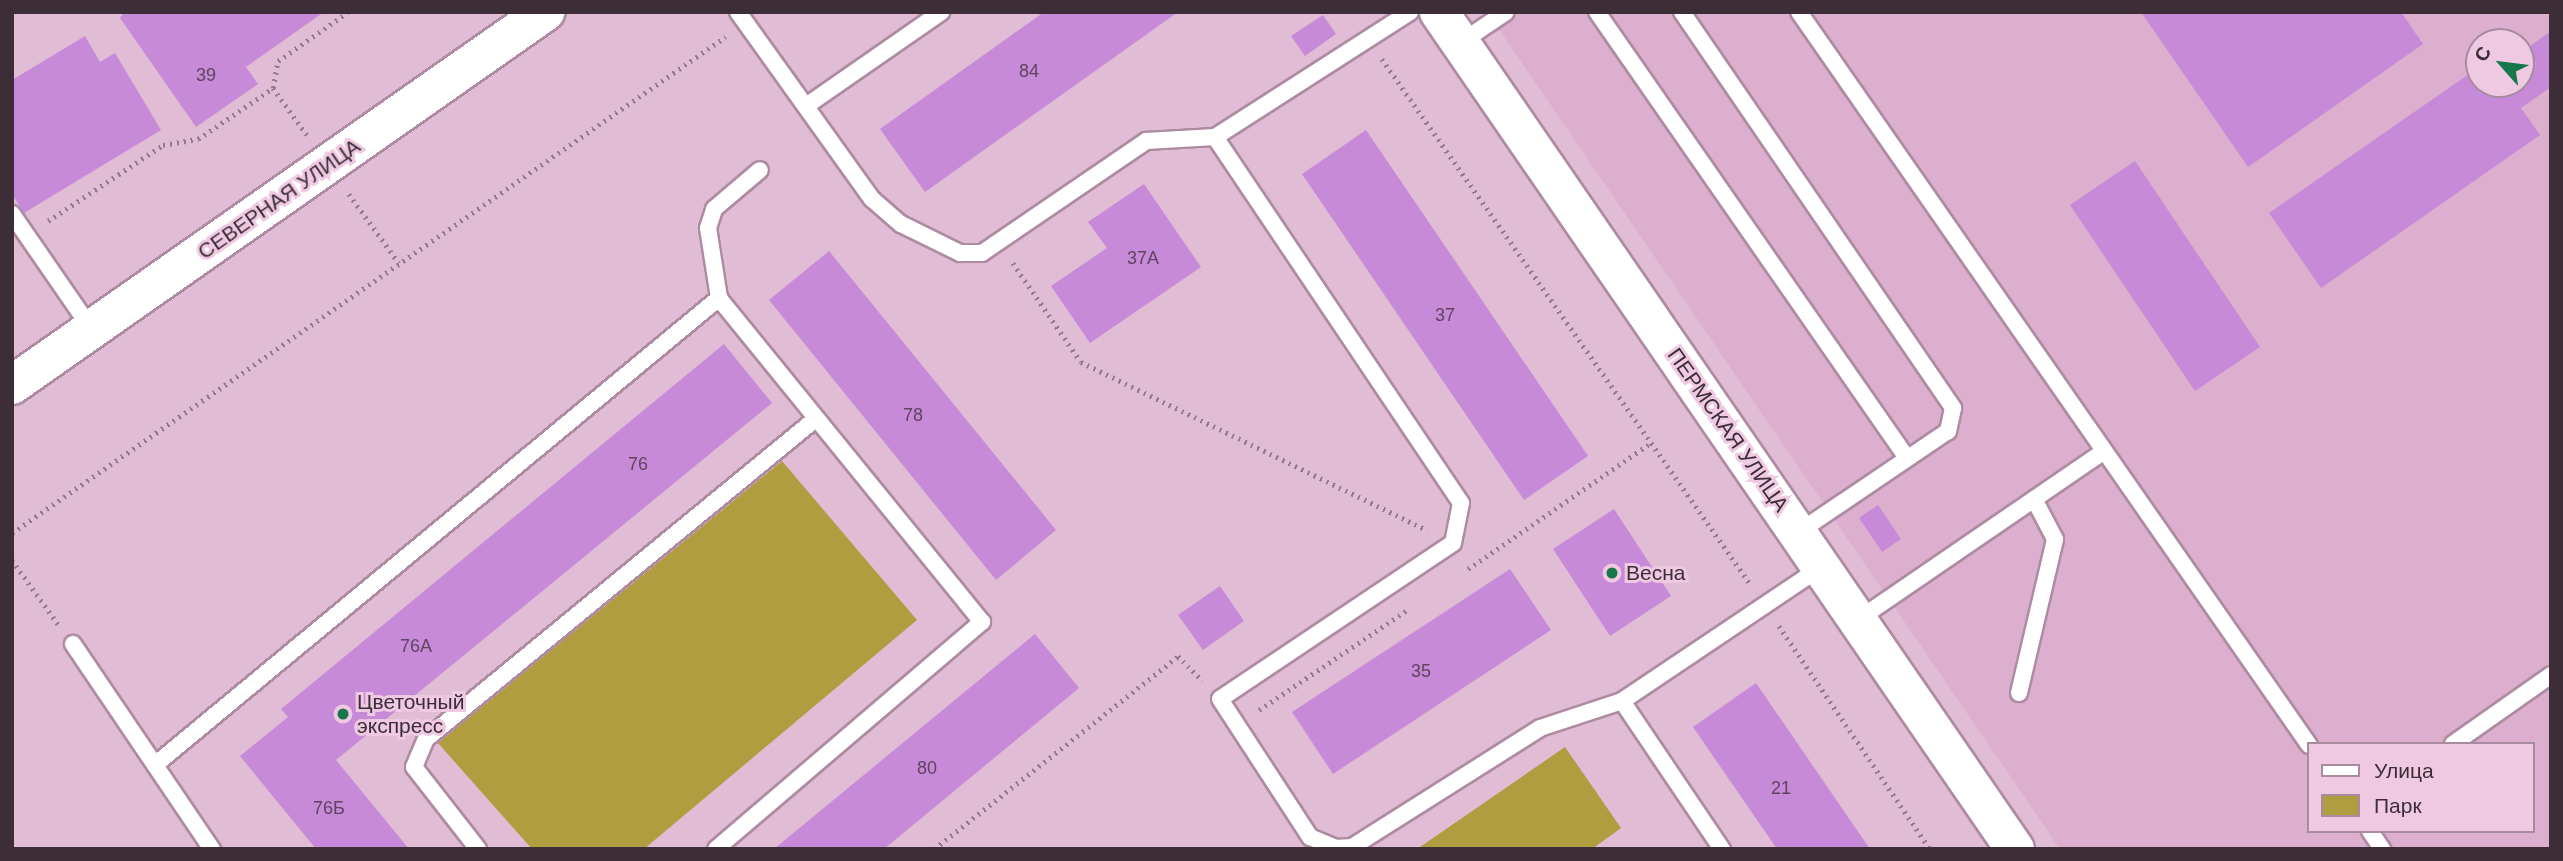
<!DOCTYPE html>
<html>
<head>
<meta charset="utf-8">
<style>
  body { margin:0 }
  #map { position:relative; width:2563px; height:861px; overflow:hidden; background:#e1bcd5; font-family:Helvetica,sans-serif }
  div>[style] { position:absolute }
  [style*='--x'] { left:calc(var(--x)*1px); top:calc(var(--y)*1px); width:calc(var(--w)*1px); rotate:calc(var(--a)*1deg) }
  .built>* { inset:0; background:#dbafcd }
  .green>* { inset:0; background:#af9d40 }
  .building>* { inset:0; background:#c78ad8 }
  .path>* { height:4.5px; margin-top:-2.25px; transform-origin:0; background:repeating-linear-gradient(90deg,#957a8c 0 2px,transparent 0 7px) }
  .roads { filter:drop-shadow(2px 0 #ae8ba2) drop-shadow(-2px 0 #ae8ba2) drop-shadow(0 2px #ae8ba2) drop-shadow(0 -2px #ae8ba2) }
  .service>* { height:16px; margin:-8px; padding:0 8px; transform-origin:8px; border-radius:8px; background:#fff }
  .tertiary>* { height:38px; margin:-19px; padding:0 19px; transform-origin:19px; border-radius:19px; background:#fff }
  .secondary>* { height:38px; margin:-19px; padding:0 19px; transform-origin:19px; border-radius:19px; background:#fff }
  .dots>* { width:19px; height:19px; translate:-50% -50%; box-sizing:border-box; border:4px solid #efc9e2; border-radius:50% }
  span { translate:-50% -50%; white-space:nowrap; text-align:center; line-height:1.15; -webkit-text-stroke:6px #efc9e2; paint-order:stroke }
  .number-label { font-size:18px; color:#5f445f }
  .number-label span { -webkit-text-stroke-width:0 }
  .street-label { font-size:21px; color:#3c2d37 }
  .poi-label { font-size:21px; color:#3c2d37 }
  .left { translate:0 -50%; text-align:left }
  .frame { position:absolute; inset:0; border:14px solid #3c2d37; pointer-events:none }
  .legend { position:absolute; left:2307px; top:742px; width:228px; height:91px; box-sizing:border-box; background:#efc9e2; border:2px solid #a78b9e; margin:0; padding:9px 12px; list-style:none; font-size:21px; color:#3c2d37 }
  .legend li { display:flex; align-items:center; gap:14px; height:35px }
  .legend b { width:35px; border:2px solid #a78b9e }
  .north { position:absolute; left:2465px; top:28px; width:70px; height:70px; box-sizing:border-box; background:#efc9e2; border:2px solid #a78b9e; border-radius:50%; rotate:298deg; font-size:19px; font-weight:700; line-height:28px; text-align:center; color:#3c2d37 }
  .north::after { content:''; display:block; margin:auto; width:24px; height:32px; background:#16764c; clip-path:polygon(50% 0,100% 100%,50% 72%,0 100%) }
</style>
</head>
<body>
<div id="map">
  <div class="built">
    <div style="clip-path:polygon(evenodd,1487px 12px,2551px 12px,2551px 849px,2060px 849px,1487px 12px,2479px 42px,2521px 42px,2521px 84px,2479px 84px,2479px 42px,1487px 12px,2309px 744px,2533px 744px,2533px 831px,2309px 831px,2309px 744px)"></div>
  </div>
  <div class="green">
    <div style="clip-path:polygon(782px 461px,917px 620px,644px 849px,532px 849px,438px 743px)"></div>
    <div style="clip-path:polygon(1565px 747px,1621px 828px,1592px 849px,1417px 849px)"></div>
  </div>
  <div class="building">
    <div style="clip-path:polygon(124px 12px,324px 12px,246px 67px,258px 84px,196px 127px,120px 18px)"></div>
    <div style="clip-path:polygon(1044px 12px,1178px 12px,925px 192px,880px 129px)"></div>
    <div style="clip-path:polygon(2141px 12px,2401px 12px,2423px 44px,2248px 167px)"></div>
    <div style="clip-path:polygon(1323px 15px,1336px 34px,1305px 56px,1291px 36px)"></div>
    <div style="clip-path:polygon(2551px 31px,2551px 87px,2521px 108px,2540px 135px,2321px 288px,2269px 213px,2479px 67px,2479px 84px,2521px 84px,2521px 74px,2536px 64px,2526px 49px)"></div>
    <div style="clip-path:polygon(85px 36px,100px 62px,115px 53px,161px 130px,24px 213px,12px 194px,12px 80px)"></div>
    <div style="clip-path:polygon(1366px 130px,1588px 456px,1524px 500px,1302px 174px)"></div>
    <div style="clip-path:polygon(2135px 161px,2260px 347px,2195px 391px,2070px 205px)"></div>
    <div style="clip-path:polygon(1144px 184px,1201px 267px,1090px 343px,1051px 286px,1107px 248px,1088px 222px)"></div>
    <div style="clip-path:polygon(829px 251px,1056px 530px,996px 580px,769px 300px)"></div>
    <div style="clip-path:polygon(724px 344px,772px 403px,336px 760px,409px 849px,316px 849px,240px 756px,288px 717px,281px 709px)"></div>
    <div style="clip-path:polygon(1878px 505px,1901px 539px,1882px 552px,1859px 518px)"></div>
    <div style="clip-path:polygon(1614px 509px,1671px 596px,1610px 636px,1553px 549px)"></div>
    <div style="clip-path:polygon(1510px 569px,1551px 630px,1333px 774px,1292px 712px)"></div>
    <div style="clip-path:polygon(1220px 586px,1244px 621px,1203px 650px,1178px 615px)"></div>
    <div style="clip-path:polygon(1035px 634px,1079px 688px,884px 849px,774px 849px)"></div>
    <div style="clip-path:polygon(1756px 683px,1870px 849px,1777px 849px,1693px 727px)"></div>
  </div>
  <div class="path">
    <div style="--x:1382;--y:59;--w:643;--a:54.95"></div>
    <div style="--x:273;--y:88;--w:58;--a:54.1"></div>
    <div style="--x:349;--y:194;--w:85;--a:54.1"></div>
    <div style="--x:48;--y:221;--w:138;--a:-33.5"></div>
    <div style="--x:163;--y:145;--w:36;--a:-10"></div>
    <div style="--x:198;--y:139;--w:91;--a:-34.2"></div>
    <div style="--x:273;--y:88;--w:27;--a:-80"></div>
    <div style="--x:278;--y:61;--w:85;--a:-35"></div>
    <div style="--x:1013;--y:263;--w:120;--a:55.5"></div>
    <div style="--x:1081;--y:362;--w:385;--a:25.9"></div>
    <div style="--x:12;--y:533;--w:869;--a:-34.82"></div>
    <div style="--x:12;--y:560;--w:79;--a:54.3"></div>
    <div style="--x:1468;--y:569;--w:224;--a:-34.6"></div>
    <div style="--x:1779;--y:626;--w:269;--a:55.9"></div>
    <div style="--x:1259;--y:710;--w:181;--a:-34"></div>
    <div style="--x:934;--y:849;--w:311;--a:-38.3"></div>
    <div style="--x:1178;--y:656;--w:35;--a:45"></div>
  </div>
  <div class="roads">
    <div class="service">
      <div style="--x:738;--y:12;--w:230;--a:54.4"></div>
      <div style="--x:872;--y:199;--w:38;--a:41"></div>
      <div style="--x:901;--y:224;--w:66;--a:26.2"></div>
      <div style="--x:960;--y:253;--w:22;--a:0"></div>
      <div style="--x:982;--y:253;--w:199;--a:-34.3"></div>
      <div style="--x:1146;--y:141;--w:69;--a:-3.3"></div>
      <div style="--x:1410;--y:12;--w:232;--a:147.3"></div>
      <div style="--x:1215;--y:137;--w:441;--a:56.1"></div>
      <div style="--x:1461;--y:503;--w:41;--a:101.3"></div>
      <div style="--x:1453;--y:543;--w:280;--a:146.2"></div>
      <div style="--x:1220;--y:699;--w:165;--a:56.9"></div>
      <div style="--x:1310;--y:837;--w:28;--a:23"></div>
      <div style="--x:1336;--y:848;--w:16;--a:-4"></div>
      <div style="--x:1352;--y:847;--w:222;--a:-32.3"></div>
      <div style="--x:1540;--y:728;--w:86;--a:-18.2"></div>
      <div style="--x:1622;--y:701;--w:179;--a:56"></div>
      <div style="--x:1597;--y:12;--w:543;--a:55.2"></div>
      <div style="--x:1682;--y:12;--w:480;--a:55.6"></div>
      <div style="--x:1953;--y:408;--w:24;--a:102"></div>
      <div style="--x:1948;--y:431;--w:180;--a:145.9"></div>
      <div style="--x:1799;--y:12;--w:893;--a:55.17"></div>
      <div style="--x:1460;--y:43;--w:55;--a:-34"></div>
      <div style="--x:806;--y:106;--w:165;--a:-34.8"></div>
      <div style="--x:12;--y:214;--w:141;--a:55.4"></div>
      <div style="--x:1859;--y:619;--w:297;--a:-34.4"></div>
      <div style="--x:73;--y:644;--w:248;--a:55.9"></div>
      <div style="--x:2019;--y:693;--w:158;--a:-76.8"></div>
      <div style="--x:2055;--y:539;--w:45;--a:-117.7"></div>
      <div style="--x:1622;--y:701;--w:242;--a:-33.9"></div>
      <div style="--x:2453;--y:744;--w:120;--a:-35.1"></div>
      <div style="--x:156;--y:764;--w:731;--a:-39.61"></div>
      <div style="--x:2370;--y:831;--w:22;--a:56"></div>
      <div style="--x:478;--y:849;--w:104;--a:-128"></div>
      <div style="--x:414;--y:767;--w:30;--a:-67"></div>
      <div style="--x:426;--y:739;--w:501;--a:-39.41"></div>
      <div style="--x:716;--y:849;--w:350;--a:-40.5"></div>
      <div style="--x:982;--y:622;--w:417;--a:-129.1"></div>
      <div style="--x:719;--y:298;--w:71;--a:-98.9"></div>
      <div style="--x:708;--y:228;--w:20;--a:-72"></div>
      <div style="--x:714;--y:209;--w:60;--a:-40.3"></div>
    </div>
    <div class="tertiary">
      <div style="--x:1439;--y:12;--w:1016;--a:55.47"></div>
    </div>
    <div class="secondary">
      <div style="--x:12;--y:385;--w:651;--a:-34.98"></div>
    </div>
  </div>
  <div class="dots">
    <div style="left:1612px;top:573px;background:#16764c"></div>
    <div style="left:343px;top:714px;background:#16764c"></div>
  </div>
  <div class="number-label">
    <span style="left:1029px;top:71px">84</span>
    <span style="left:206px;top:75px">39</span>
    <span style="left:1143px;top:258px">37А</span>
    <span style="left:1445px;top:315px">37</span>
    <span style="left:913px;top:415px">78</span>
    <span style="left:638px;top:464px">76</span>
    <span style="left:416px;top:646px">76А</span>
    <span style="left:1421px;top:671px">35</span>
    <span style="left:927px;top:768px">80</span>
    <span style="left:1781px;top:788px">21</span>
    <span style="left:329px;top:808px">76Б</span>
  </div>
  <div class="street-label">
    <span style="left:279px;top:199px;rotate:-35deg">СЕВЕРНАЯ УЛИЦА</span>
    <span style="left:1728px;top:430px;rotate:55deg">ПЕРМСКАЯ УЛИЦА</span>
  </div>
  <div class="poi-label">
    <span class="left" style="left:1626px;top:573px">Весна</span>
    <span class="left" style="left:357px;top:714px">Цветочный<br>экспресс</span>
  </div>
  <div class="frame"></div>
  <ul class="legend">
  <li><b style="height:9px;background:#fff"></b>Улица</li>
  <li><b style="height:19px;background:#af9d40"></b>Парк</li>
  </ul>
  <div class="north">С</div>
</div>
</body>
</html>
